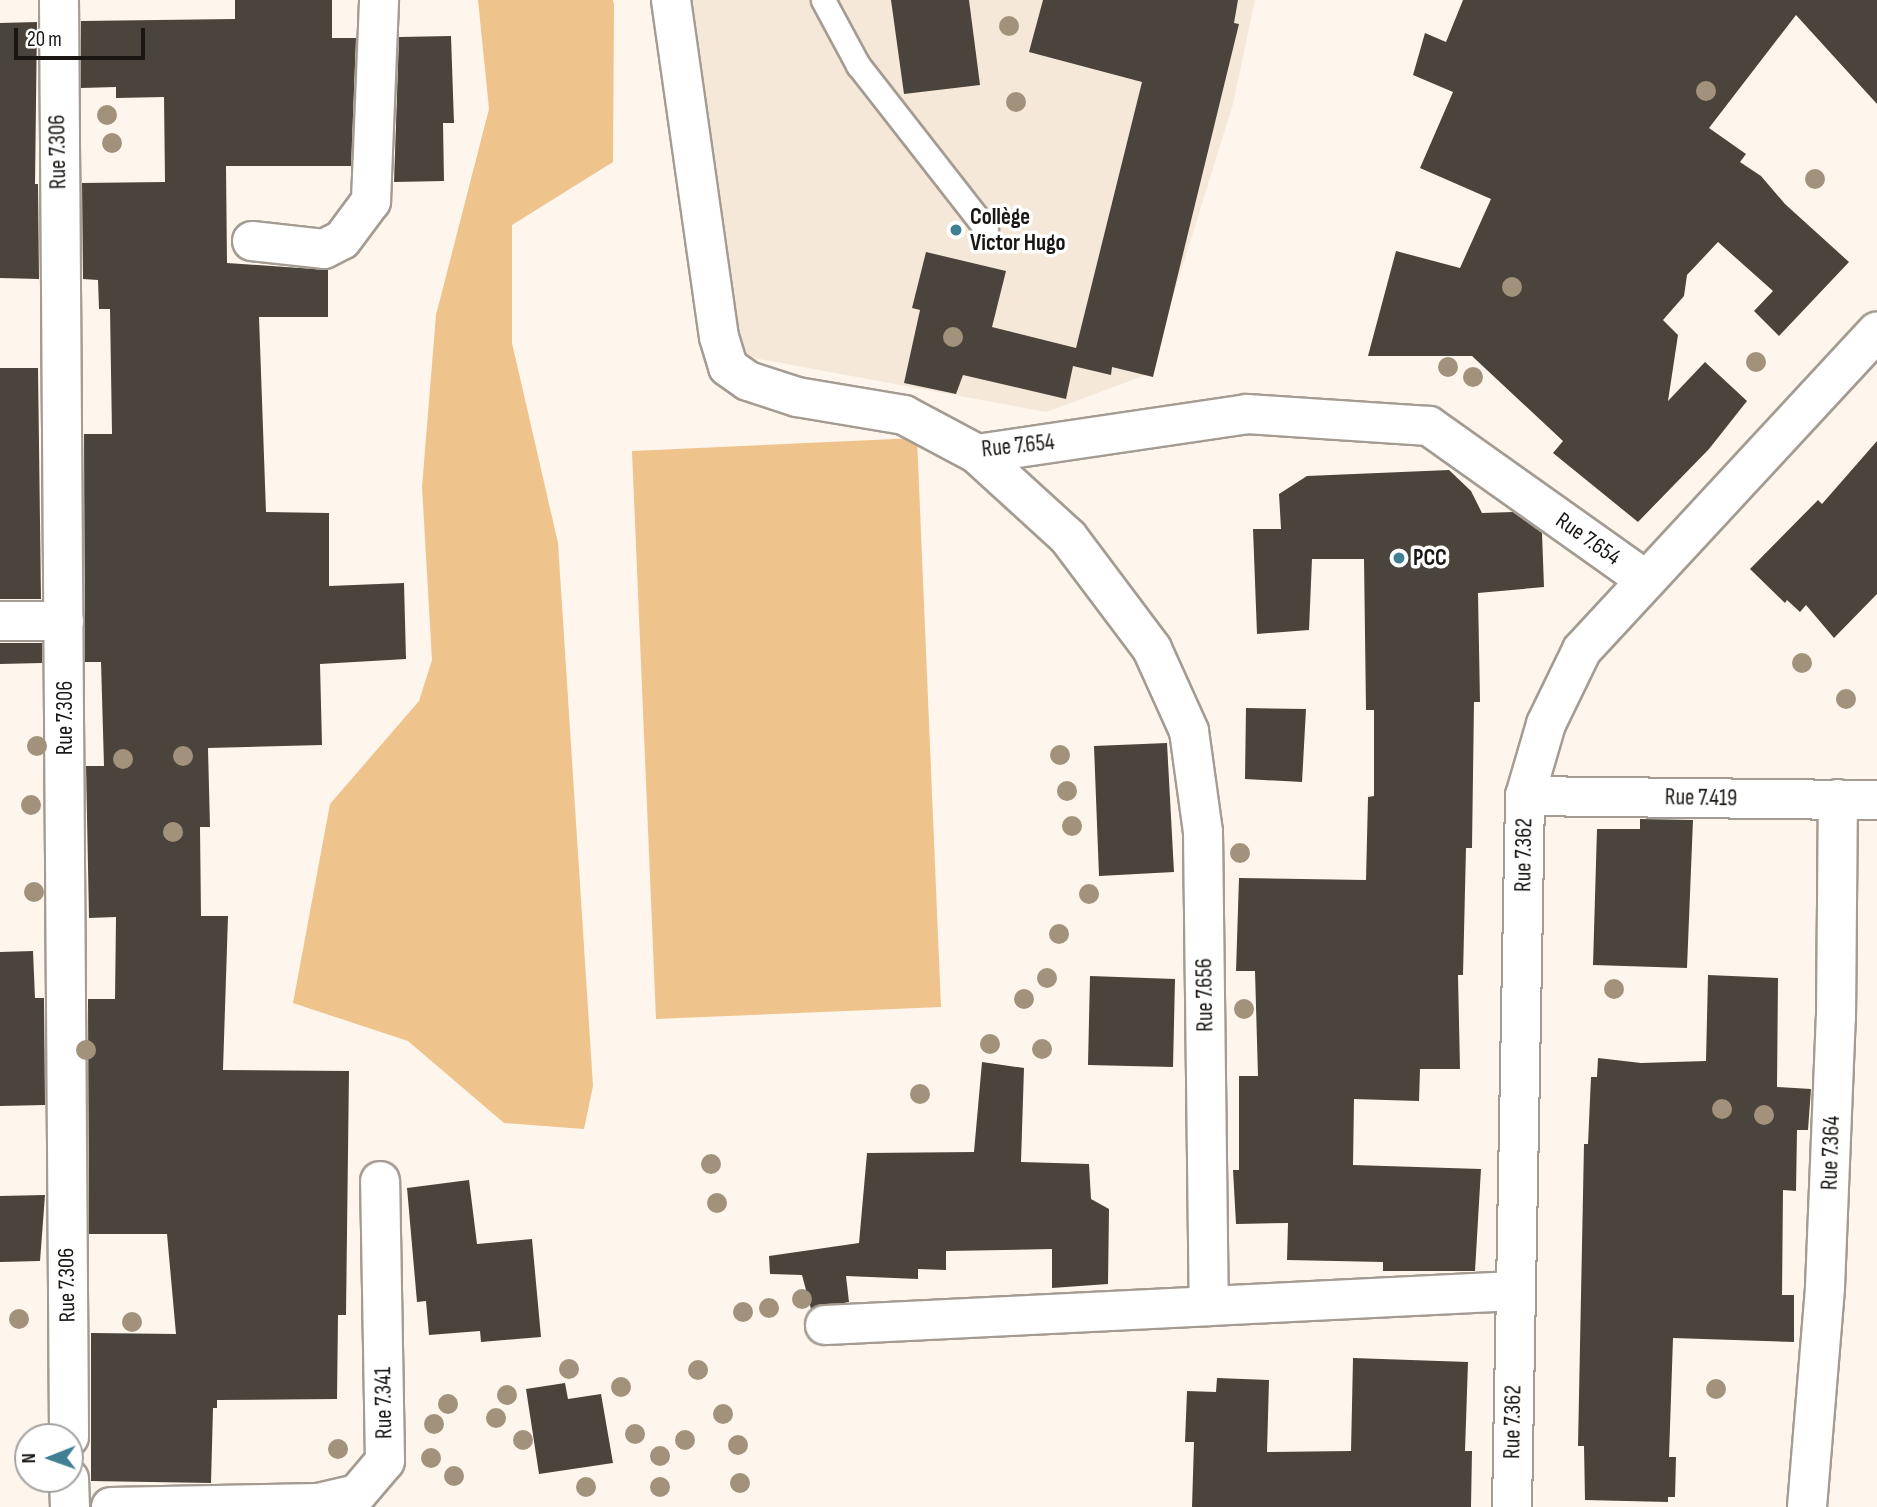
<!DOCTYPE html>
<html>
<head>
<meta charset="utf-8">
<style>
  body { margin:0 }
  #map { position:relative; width:1877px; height:1507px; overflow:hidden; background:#fef6ec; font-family:"Sofia Sans Condensed",sans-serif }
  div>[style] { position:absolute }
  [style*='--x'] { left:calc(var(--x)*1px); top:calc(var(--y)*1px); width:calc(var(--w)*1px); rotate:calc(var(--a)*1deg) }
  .built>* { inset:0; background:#f5e8d8 }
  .green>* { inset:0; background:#eec38c }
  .building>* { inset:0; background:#4a443c }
  .roads { filter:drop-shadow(2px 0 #a49c93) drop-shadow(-2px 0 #a49c93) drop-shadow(0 2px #a49c93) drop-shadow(0 -2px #a49c93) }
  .service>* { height:23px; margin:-11.5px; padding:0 11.5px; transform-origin:11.5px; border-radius:11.5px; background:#fff }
  .minor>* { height:38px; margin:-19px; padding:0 19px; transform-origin:19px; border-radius:19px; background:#fff }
  .trees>* { width:20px; height:20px; margin:-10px; border-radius:50%; background:#a3927b }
  .dots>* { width:19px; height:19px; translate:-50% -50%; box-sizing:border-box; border:4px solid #fff; border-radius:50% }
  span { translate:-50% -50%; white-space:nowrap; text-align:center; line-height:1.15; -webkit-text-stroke:7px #fff; paint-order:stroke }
  .street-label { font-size:23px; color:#191613 }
  .poi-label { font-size:23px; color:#191613; font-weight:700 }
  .left { translate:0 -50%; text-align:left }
  .north { position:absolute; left:14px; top:1423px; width:70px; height:70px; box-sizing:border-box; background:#fff; border:2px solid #a3a2a1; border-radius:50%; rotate:269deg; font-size:19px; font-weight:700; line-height:28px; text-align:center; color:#191613 }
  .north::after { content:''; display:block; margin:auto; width:24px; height:32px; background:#417f94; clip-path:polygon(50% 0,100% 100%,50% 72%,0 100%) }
  .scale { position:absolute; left:14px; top:28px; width:131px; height:32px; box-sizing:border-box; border:4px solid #191613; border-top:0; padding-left:9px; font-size:21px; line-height:24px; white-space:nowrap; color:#191613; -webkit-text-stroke:5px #fff; paint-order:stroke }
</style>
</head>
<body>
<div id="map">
  <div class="built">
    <div style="clip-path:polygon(684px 0,1255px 0,1233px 104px,1149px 374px,1046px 412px,737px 355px)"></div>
  </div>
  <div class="green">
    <div style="clip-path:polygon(478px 0,613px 0,614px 4px,613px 162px,512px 225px,512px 343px,558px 543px,593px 1086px,584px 1129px,504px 1123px,408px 1041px,293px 1003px,330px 804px,419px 701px,432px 660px,422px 487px,436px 315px,489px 109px)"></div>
    <div style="clip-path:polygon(917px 438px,941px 1007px,656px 1019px,632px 451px)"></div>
  </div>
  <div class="building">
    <div style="clip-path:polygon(235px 0,332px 0,332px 38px,356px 38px,351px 166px,226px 166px,227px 263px,328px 270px,328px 317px,259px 317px,266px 512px,329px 513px,329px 586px,404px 583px,406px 659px,320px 664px,322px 745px,208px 748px,210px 827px,200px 827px,201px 916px,228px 916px,223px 1070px,349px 1071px,346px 1315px,338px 1315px,337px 1399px,217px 1400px,217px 1408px,213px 1408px,211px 1483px,91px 1481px,91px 1333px,176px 1334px,167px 1234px,89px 1234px,88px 999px,115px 999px,116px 917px,89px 918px,86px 766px,104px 766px,101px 662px,85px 662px,84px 434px,112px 434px,110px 309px,99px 309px,98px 280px,83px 279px,82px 183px,165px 182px,164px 97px,116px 98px,116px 87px,81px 88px,81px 21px,235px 19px)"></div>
    <div style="clip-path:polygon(891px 0,969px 0,980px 85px,904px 94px)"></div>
    <div style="clip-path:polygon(1043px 0,1238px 0,1234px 23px,1239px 24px,1153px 377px,1112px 367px,1111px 375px,1073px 366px,1066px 399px,963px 375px,956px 394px,904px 383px,920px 310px,912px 308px,926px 252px,1006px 271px,992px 327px,1076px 348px,1142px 82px,1029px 52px)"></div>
    <div style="clip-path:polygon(1463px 0,1877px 0,1877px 104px,1796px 15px,1709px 128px,1746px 154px,1740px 162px,1761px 176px,1785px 204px,1849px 262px,1779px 336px,1754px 311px,1773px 291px,1718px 242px,1687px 275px,1684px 296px,1663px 320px,1678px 335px,1668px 401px,1705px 362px,1747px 401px,1709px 449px,1638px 522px,1553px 453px,1563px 441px,1472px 356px,1368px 356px,1396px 251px,1460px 268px,1491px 199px,1420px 168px,1453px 92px,1413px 75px,1425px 33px,1446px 42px)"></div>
    <div style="clip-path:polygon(37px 22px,35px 184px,38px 184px,39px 279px,0 278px,0 23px)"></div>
    <div style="clip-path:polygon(451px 36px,454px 123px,443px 123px,444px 181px,394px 182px,399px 37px)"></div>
    <div style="clip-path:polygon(0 368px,38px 368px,41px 599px,0 599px)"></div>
    <div style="clip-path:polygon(1877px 441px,1877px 594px,1834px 638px,1806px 605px,1800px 612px,1787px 600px,1785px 603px,1750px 569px,1818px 500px,1822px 504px)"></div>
    <div style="clip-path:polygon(1449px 470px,1471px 491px,1482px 513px,1513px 512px,1542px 533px,1544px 587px,1478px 593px,1480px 702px,1474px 702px,1472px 848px,1466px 848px,1463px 975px,1458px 975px,1460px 1069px,1420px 1069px,1419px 1101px,1354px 1099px,1353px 1165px,1481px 1169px,1475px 1271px,1383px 1271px,1383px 1262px,1287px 1260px,1288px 1223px,1236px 1224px,1233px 1170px,1239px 1170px,1239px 1076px,1258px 1076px,1255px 971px,1236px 971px,1239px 878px,1366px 880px,1368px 797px,1374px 796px,1374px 710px,1366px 710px,1364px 559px,1312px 559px,1309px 630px,1257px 634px,1253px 529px,1281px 529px,1279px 494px,1307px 476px)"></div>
    <div style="clip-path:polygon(0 643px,42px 643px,42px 663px,0 664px)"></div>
    <div style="clip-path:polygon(1246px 708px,1306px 709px,1302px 782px,1245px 779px)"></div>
    <div style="clip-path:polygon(1167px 743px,1174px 872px,1099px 876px,1094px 746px)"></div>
    <div style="clip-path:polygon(1640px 819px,1693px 820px,1687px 968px,1593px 965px,1597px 829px,1640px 829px)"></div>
    <div style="clip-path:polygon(33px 951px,35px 998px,44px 998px,45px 1105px,0 1106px,0 952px)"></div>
    <div style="clip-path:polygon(1708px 975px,1778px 978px,1777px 1087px,1811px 1089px,1808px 1130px,1797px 1130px,1796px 1191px,1783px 1190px,1782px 1295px,1794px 1295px,1794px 1342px,1673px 1338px,1669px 1457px,1676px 1457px,1675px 1497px,1668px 1497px,1668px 1502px,1585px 1500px,1584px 1446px,1578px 1446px,1584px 1144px,1588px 1144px,1591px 1077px,1597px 1077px,1598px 1058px,1641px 1063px,1706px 1061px)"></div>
    <div style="clip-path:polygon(1090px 976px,1175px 979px,1173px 1067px,1088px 1065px)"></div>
    <div style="clip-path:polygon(982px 1062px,1024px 1068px,1021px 1162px,1089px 1164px,1091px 1199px,1109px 1209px,1108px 1284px,1052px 1288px,1052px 1249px,946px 1251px,946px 1270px,918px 1269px,918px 1279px,846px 1276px,849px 1302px,811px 1309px,802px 1275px,770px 1274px,769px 1256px,859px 1243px,867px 1153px,974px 1152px)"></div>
    <div style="clip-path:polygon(469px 1180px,477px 1244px,532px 1239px,541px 1337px,481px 1342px,480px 1331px,429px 1335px,426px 1301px,417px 1302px,407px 1188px)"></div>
    <div style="clip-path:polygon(45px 1195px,40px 1261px,0 1262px,0 1196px)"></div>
    <div style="clip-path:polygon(1353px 1358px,1468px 1362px,1465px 1451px,1472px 1451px,1471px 1507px,1192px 1507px,1194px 1442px,1185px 1442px,1187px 1391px,1216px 1392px,1217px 1378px,1269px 1380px,1267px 1452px,1351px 1451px)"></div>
    <div style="clip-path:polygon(565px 1383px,568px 1399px,601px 1394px,613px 1463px,539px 1474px,526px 1389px)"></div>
  </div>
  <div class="roads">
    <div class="service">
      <div style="--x:823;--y:0;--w:74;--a:61.7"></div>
      <div style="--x:858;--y:65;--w:208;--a:52"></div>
    </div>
    <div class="minor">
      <div style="--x:59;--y:0;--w:1437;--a:89.6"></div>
      <div style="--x:671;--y:0;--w:340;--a:81.9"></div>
      <div style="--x:719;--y:337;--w:31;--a:73"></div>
      <div style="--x:728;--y:367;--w:24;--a:35"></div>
      <div style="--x:748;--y:381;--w:52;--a:18.1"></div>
      <div style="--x:797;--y:397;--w:109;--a:9.5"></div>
      <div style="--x:904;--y:415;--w:83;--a:28.1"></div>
      <div style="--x:977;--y:454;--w:273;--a:-8.4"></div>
      <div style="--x:1247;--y:414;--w:182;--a:3.8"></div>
      <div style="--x:1429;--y:426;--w:266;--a:35.4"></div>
      <div style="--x:252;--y:241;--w:72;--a:6.3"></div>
      <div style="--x:324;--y:249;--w:20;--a:-27"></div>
      <div style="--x:342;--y:240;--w:49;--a:-53.4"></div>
      <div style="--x:371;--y:201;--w:201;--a:-87.7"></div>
      <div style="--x:977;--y:454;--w:123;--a:42.4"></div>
      <div style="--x:1068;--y:537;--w:140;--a:53.1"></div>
      <div style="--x:1152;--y:649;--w:90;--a:65.7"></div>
      <div style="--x:1189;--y:731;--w:102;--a:82.1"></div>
      <div style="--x:1203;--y:832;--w:474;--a:89.3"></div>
      <div style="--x:1209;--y:1306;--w:307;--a:-2.8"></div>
      <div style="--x:0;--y:621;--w:64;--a:0"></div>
      <div style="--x:1525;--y:796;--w:352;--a:0.7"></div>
      <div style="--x:825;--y:1325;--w:384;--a:-2.8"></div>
      <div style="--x:69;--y:1479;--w:28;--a:88"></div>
      <div style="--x:111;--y:1507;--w:207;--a:-1.1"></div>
      <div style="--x:318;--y:1503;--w:40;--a:-13"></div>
      <div style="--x:357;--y:1494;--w:43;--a:-49.7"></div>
      <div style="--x:385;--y:1461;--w:280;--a:-91"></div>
      <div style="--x:1512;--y:1507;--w:711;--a:-88.95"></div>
      <div style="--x:1525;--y:796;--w:75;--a:-73.7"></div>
      <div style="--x:1546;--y:724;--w:82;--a:-64.1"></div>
      <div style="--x:1582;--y:650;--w:434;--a:-47.2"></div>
      <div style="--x:1807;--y:1507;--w:221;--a:-85.3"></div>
      <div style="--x:1825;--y:1287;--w:269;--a:-87.7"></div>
      <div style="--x:1836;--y:1018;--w:219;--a:-89.5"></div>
    </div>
  </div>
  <div class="trees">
    <div style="left:1009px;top:26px"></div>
    <div style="left:1706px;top:91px"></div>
    <div style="left:1016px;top:102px"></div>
    <div style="left:107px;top:115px"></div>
    <div style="left:112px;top:143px"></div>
    <div style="left:1815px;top:179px"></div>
    <div style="left:1512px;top:287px"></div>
    <div style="left:953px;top:337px"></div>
    <div style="left:1756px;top:362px"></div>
    <div style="left:1448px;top:367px"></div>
    <div style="left:1473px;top:377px"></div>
    <div style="left:1802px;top:663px"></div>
    <div style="left:1846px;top:699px"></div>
    <div style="left:37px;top:746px"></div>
    <div style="left:1060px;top:755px"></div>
    <div style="left:183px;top:756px"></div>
    <div style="left:123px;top:759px"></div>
    <div style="left:1067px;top:791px"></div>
    <div style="left:31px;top:805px"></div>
    <div style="left:1072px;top:826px"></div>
    <div style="left:173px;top:832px"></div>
    <div style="left:1240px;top:853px"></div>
    <div style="left:34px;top:892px"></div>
    <div style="left:1089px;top:894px"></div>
    <div style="left:1059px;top:934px"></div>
    <div style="left:1047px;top:978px"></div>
    <div style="left:1614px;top:989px"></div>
    <div style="left:1024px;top:999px"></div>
    <div style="left:1244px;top:1009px"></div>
    <div style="left:990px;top:1044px"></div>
    <div style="left:1042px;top:1049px"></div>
    <div style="left:86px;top:1050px"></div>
    <div style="left:920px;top:1094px"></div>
    <div style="left:1722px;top:1109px"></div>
    <div style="left:1764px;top:1115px"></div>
    <div style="left:711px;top:1164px"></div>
    <div style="left:717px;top:1203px"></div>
    <div style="left:802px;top:1299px"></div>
    <div style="left:769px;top:1308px"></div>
    <div style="left:743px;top:1312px"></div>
    <div style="left:19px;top:1319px"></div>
    <div style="left:132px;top:1322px"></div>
    <div style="left:569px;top:1369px"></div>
    <div style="left:698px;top:1370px"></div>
    <div style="left:621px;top:1387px"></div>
    <div style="left:1716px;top:1389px"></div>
    <div style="left:507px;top:1395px"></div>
    <div style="left:448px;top:1404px"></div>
    <div style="left:723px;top:1414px"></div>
    <div style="left:496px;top:1418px"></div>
    <div style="left:434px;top:1424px"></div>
    <div style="left:635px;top:1434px"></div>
    <div style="left:523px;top:1440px"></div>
    <div style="left:685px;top:1440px"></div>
    <div style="left:738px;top:1445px"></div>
    <div style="left:338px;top:1449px"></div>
    <div style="left:660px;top:1456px"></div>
    <div style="left:431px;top:1458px"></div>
    <div style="left:454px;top:1476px"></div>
    <div style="left:740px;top:1483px"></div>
    <div style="left:586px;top:1487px"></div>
    <div style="left:660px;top:1487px"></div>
  </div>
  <div class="dots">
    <div style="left:956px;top:230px;background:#417f94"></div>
    <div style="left:1399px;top:558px;background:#417f94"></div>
  </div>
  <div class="street-label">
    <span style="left:58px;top:152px;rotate:-91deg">Rue 7.306</span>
    <span style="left:1018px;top:446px;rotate:-6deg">Rue 7.654</span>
    <span style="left:1588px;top:539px;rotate:35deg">Rue 7.654</span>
    <span style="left:65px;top:718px;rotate:-90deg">Rue 7.306</span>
    <span style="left:1701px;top:798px;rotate:1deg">Rue 7.419</span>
    <span style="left:1524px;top:855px;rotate:-89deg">Rue 7.362</span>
    <span style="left:1205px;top:995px;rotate:-91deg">Rue 7.656</span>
    <span style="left:1831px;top:1153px;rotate:-88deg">Rue 7.364</span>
    <span style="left:67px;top:1285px;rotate:-91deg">Rue 7.306</span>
    <span style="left:384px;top:1403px;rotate:-91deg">Rue 7.341</span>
    <span style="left:1513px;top:1422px;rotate:-89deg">Rue 7.362</span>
  </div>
  <div class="poi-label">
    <span class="left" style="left:970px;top:230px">Collège<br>Victor Hugo</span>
    <span class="left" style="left:1413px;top:558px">PCC</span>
  </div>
  <div class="north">N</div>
  <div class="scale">20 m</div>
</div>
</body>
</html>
